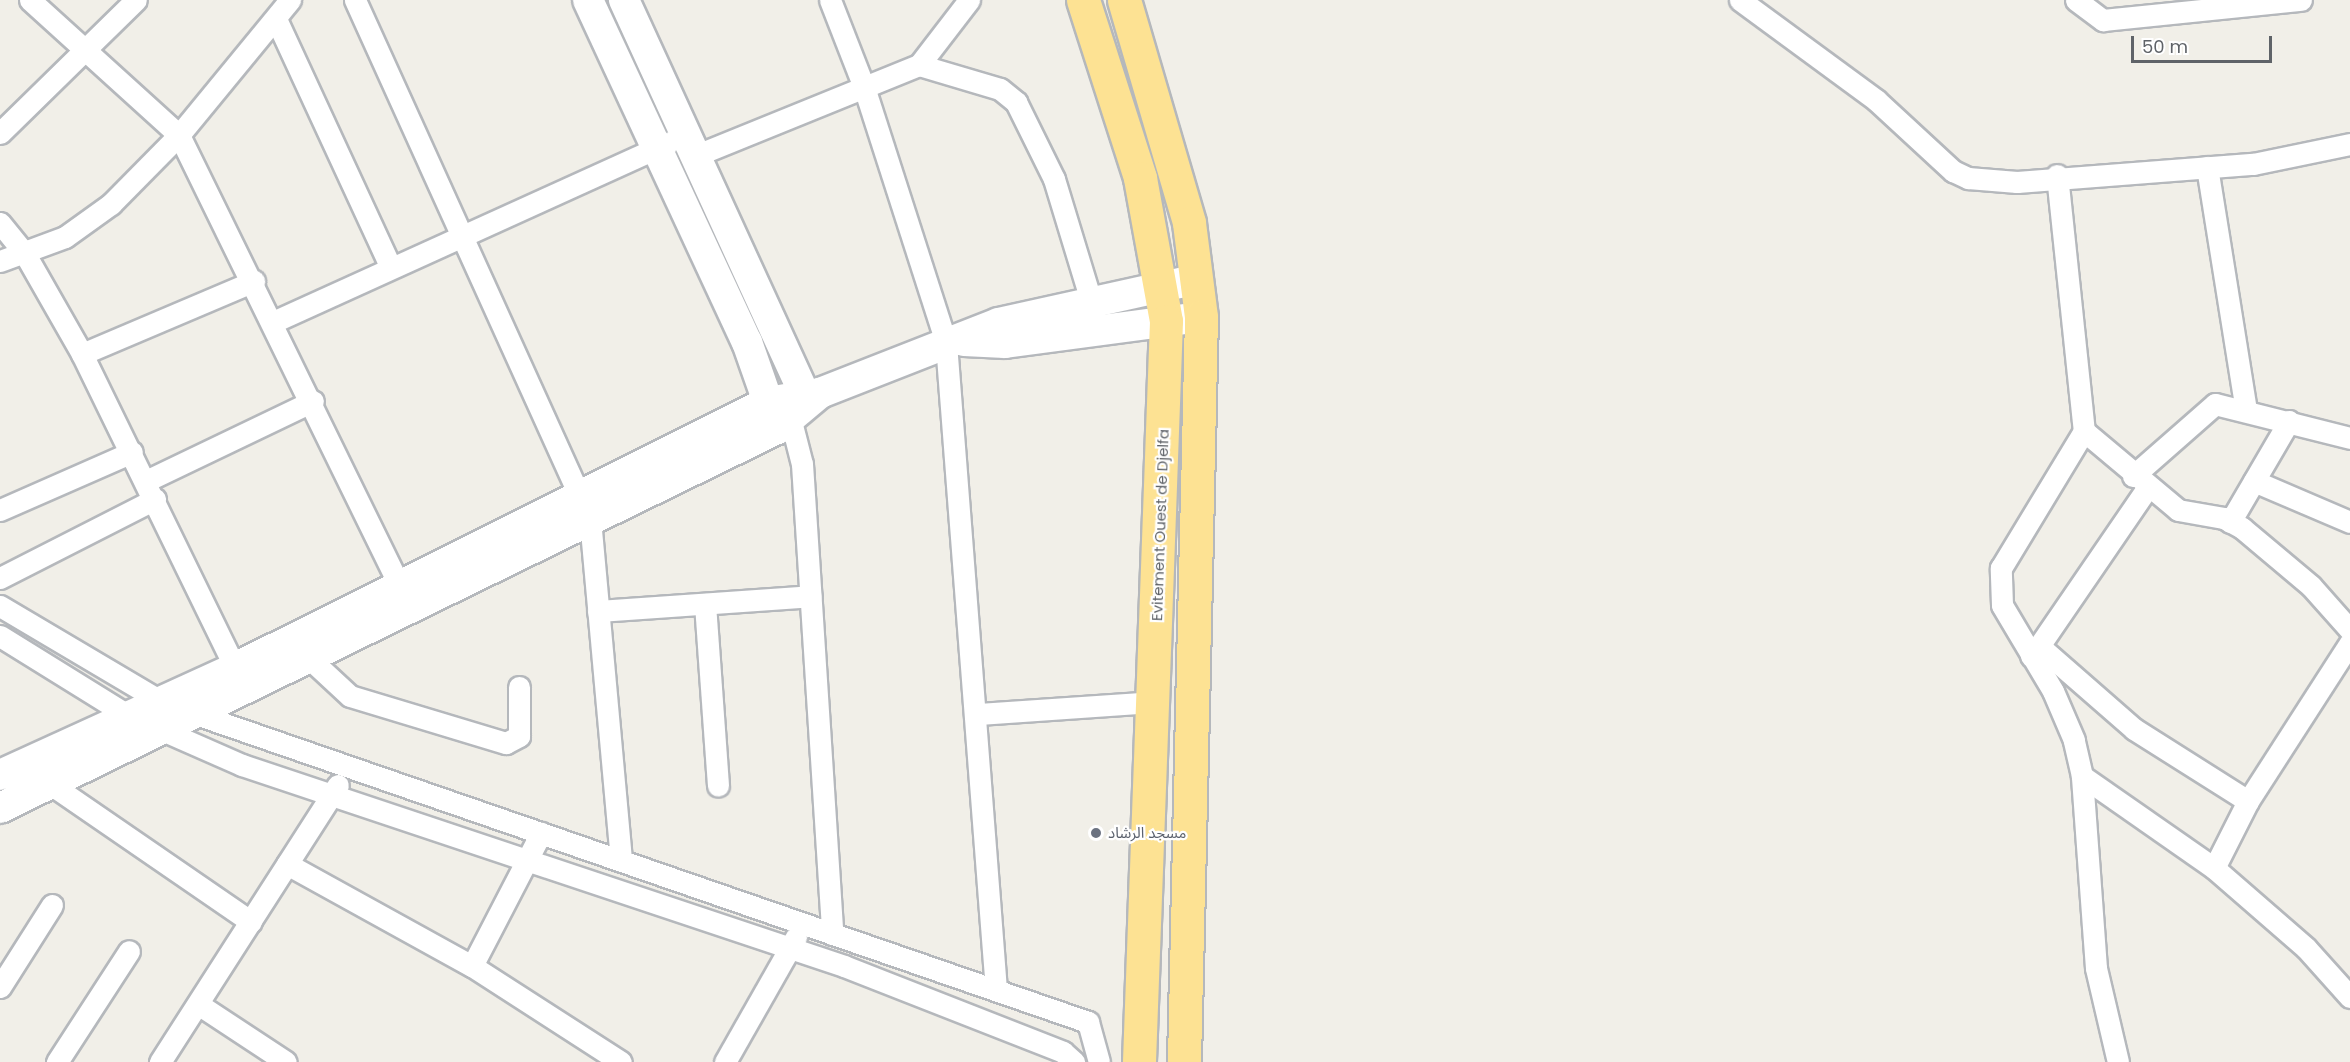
<!DOCTYPE html>
<meta charset="utf-8">
<style>
body{margin:0}
#map{position:relative;width:2350px;height:1062px;overflow:hidden;background:#f1efe8;font-family:Poppins,"Noto Sans Arabic",sans-serif}
div>[style]{position:absolute}
.roads{filter:drop-shadow(2px 0 #b5b8bc) drop-shadow(-2px 0 #b5b8bc) drop-shadow(0 2px #b5b8bc) drop-shadow(0 -2px #b5b8bc)}
.street>*{height:21px;margin:-10.5px;padding:0 10.5px;transform-origin:10.5px;border-radius:10.5px;background:#fff}
.secondary>*{height:30px;margin:-15px;padding:0 15px;transform-origin:15px;border-radius:15px;background:#fff}
.highway>*{height:33px;margin:-16.5px;padding:0 16.5px;transform-origin:16.5px;border-radius:16.5px;background:#fde293}
.dots>*{width:16px;height:16px;translate:-50% -50%;box-sizing:border-box;border:3px solid #fff;border-radius:50%}
span{translate:-50% -50%;white-space:nowrap;text-align:center;line-height:1.15;-webkit-text-stroke:4.5px #fff;paint-order:stroke}
.street-label{font-size:15px;color:#5f6368}
.worship-label{font-size:15px;color:#5b616d}
.left{translate:0 -50%;text-align:left}
.scale{position:absolute;left:2131px;top:36px;width:141px;height:27px;box-sizing:border-box;border:3px solid #5f6368;border-top:0;padding-left:8px;font-size:18px;line-height:21px;white-space:nowrap;color:#5f6368;-webkit-text-stroke:4px #fff;paint-order:stroke}
</style>
<div id="map">
<div class="roads">
<div class="street">
<div style="left:30px;top:0;width:201px;rotate:42.2deg"></div>
<div style="left:179px;top:135px;width:514px;rotate:63.93deg"></div>
<div style="left:355px;top:0;width:570px;rotate:65.64deg"></div>
<div style="left:590px;top:519px;width:343px;rotate:84.8deg"></div>
<div style="left:830px;top:0;width:93px;rotate:68.7deg"></div>
<div style="left:864px;top:87px;width:269px;rotate:72.2deg"></div>
<div style="left:946px;top:343px;width:649px;rotate:85.58deg"></div>
<div style="left:1740px;top:0;width:169px;rotate:36.3deg"></div>
<div style="left:1876px;top:100px;width:105px;rotate:42.7deg"></div>
<div style="left:1953px;top:171px;width:17px;rotate:25deg"></div>
<div style="left:1968px;top:178px;width:49px;rotate:4.7deg"></div>
<div style="left:2017px;top:182px;width:237px;rotate:-4.4deg"></div>
<div style="left:2253px;top:164px;width:99px;rotate:-11.7deg"></div>
<div style="left:2076px;top:0;width:34px;rotate:37deg"></div>
<div style="left:2103px;top:20px;width:199px;rotate:-5.8deg"></div>
<div style="left:276px;top:19px;width:274px;rotate:65.2deg"></div>
<div style="left:919px;top:65px;width:84px;rotate:16.5deg"></div>
<div style="left:1000px;top:89px;width:21px;rotate:39deg"></div>
<div style="left:1016px;top:102px;width:86px;rotate:63.7deg"></div>
<div style="left:1054px;top:179px;width:127px;rotate:73.1deg"></div>
<div style="left:0;top:133px;width:190px;rotate:-44.4deg"></div>
<div style="left:697px;top:155px;width:240px;rotate:-22.1deg"></div>
<div style="left:919px;top:65px;width:82px;rotate:-52.4deg"></div>
<div style="left:2207px;top:167px;width:246px;rotate:80.9deg"></div>
<div style="left:2057px;top:175px;width:257px;rotate:84deg"></div>
<div style="left:0;top:223px;width:40px;rotate:51deg"></div>
<div style="left:25px;top:254px;width:115px;rotate:60.3deg"></div>
<div style="left:82px;top:354px;width:363px;rotate:64deg"></div>
<div style="left:0;top:261px;width:69px;rotate:-20.3deg"></div>
<div style="left:65px;top:237px;width:57px;rotate:-35.7deg"></div>
<div style="left:111px;top:204px;width:97px;rotate:-45.4deg"></div>
<div style="left:179px;top:135px;width:175px;rotate:-50.6deg"></div>
<div style="left:273px;top:322px;width:435px;rotate:-24.4deg"></div>
<div style="left:82px;top:354px;width:187px;rotate:-23deg"></div>
<div style="left:791px;top:421px;width:44px;rotate:75.7deg"></div>
<div style="left:802px;top:464px;width:471px;rotate:86.3deg"></div>
<div style="left:2133px;top:476px;width:109px;rotate:-41.3deg"></div>
<div style="left:2215px;top:404px;width:139px;rotate:14.1deg"></div>
<div style="left:146px;top:481px;width:185px;rotate:-25.6deg"></div>
<div style="left:2254px;top:481px;width:104px;rotate:23.1deg"></div>
<div style="left:0;top:510px;width:144px;rotate:-23.7deg"></div>
<div style="left:2230px;top:522px;width:117px;rotate:-59.7deg"></div>
<div style="left:0;top:578px;width:174px;rotate:-27deg"></div>
<div style="left:705px;top:604px;width:182px;rotate:85.9deg"></div>
<div style="left:0;top:606px;width:185px;rotate:30.6deg"></div>
<div style="left:159px;top:700px;width:36px;rotate:21deg"></div>
<div style="left:193px;top:713px;width:947px;rotate:19.05deg"></div>
<div style="left:1088px;top:1022px;width:41px;rotate:74.6deg"></div>
<div style="left:598px;top:611px;width:213px;rotate:-4deg"></div>
<div style="left:0;top:636px;width:148px;rotate:31.8deg"></div>
<div style="left:126px;top:714px;width:127px;rotate:23.7deg"></div>
<div style="left:242px;top:765px;width:635px;rotate:18.46deg"></div>
<div style="left:844px;top:966px;width:235px;rotate:21.4deg"></div>
<div style="left:1063px;top:1052px;width:15px;rotate:42deg"></div>
<div style="left:2039px;top:646px;width:191px;rotate:-55.6deg"></div>
<div style="left:2031px;top:656px;width:13px;rotate:-51deg"></div>
<div style="left:2039px;top:646px;width:126px;rotate:41.1deg"></div>
<div style="left:2134px;top:729px;width:135px;rotate:32.3deg"></div>
<div style="left:2248px;top:801px;width:75px;rotate:116.9deg"></div>
<div style="left:2214px;top:868px;width:122px;rotate:41deg"></div>
<div style="left:2306px;top:948px;width:66px;rotate:48.1deg"></div>
<div style="left:310px;top:659px;width:54px;rotate:42.8deg"></div>
<div style="left:350px;top:696px;width:163px;rotate:16.8deg"></div>
<div style="left:506px;top:743px;width:15px;rotate:-28deg"></div>
<div style="left:519px;top:736px;width:49px;rotate:-90deg"></div>
<div style="left:978px;top:714px;width:175px;rotate:-3.9deg"></div>
<div style="left:2082px;top:776px;width:161px;rotate:34.9deg"></div>
<div style="left:49px;top:783px;width:245px;rotate:34.5deg"></div>
<div style="left:2248px;top:801px;width:188px;rotate:-57.2deg"></div>
<div style="left:287px;top:864px;width:211px;rotate:28.9deg"></div>
<div style="left:472px;top:966px;width:177px;rotate:32.8deg"></div>
<div style="left:472px;top:966px;width:150px;rotate:-62.6deg"></div>
<div style="left:0;top:987px;width:97px;rotate:-57.6deg"></div>
<div style="left:198px;top:1004px;width:105px;rotate:33.4deg"></div>
<div style="left:57px;top:1062px;width:132px;rotate:-57deg"></div>
<div style="left:160px;top:1062px;width:329px;rotate:-57.3deg"></div>
<div style="left:725px;top:1062px;width:144px;rotate:-60.4deg"></div>
<div style="left:2118px;top:1062px;width:97px;rotate:-103.2deg"></div>
<div style="left:2096px;top:968px;width:193px;rotate:-94.2deg"></div>
<div style="left:2082px;top:776px;width:37px;rotate:-103deg"></div>
<div style="left:2074px;top:740px;width:53px;rotate:-113.2deg"></div>
<div style="left:2053px;top:691px;width:100px;rotate:-120.7deg"></div>
<div style="left:2002px;top:605px;width:37px;rotate:-92deg"></div>
<div style="left:2001px;top:568px;width:160px;rotate:-58.8deg"></div>
<div style="left:2084px;top:431px;width:123px;rotate:40deg"></div>
<div style="left:2178px;top:510px;width:47px;rotate:9.9deg"></div>
<div style="left:2224px;top:518px;width:21px;rotate:29deg"></div>
<div style="left:2242px;top:528px;width:90px;rotate:40deg"></div>
<div style="left:2311px;top:586px;width:59px;rotate:48.4deg"></div>
</div>
<div class="secondary">
<div style="left:588px;top:0;width:377px;rotate:65.1deg"></div>
<div style="left:747px;top:342px;width:64px;rotate:70.7deg"></div>
<div style="left:624px;top:0;width:433px;rotate:65.4deg"></div>
<div style="left:964px;top:341px;width:41px;rotate:2.8deg"></div>
<div style="left:1005px;top:343px;width:198px;rotate:-7.6deg"></div>
<div style="left:0;top:775px;width:258px;rotate:-24.5deg"></div>
<div style="left:235px;top:668px;width:596px;rotate:-26.52deg"></div>
<div style="left:768px;top:402px;width:53px;rotate:-9.8deg"></div>
<div style="left:820px;top:393px;width:192px;rotate:-21.4deg"></div>
<div style="left:999px;top:323px;width:203px;rotate:-12.5deg"></div>
<div style="left:0;top:808px;width:865px;rotate:-26deg"></div>
<div style="left:777px;top:429px;width:56px;rotate:-39.9deg"></div>
</div>
<div class="highway">
<div style="left:1083px;top:0;width:187px;rotate:72.2deg"></div>
<div style="left:1140px;top:178px;width:145px;rotate:79.7deg"></div>
<div style="left:1166px;top:321px;width:741px;rotate:92.09deg"></div>
<div style="left:1124px;top:0;width:232px;rotate:73.7deg"></div>
<div style="left:1189px;top:223px;width:95px;rotate:82.7deg"></div>
<div style="left:1201px;top:317px;width:745px;rotate:91.31deg"></div>
</div>
</div>
<div class="dots">
<div style="left:1096px;top:833px;background:#6b7280"></div>
</div>
<div class="street-label">
<span style="left:1160px;top:525px;rotate:-88deg">Evitement Ouest de Djelfa</span>
</div>
<div class="worship-label">
<span class="left" style="left:1108px;top:833px">مسجد الرشاد</span>
</div>
<div class="scale">50 m</div>
</div>
